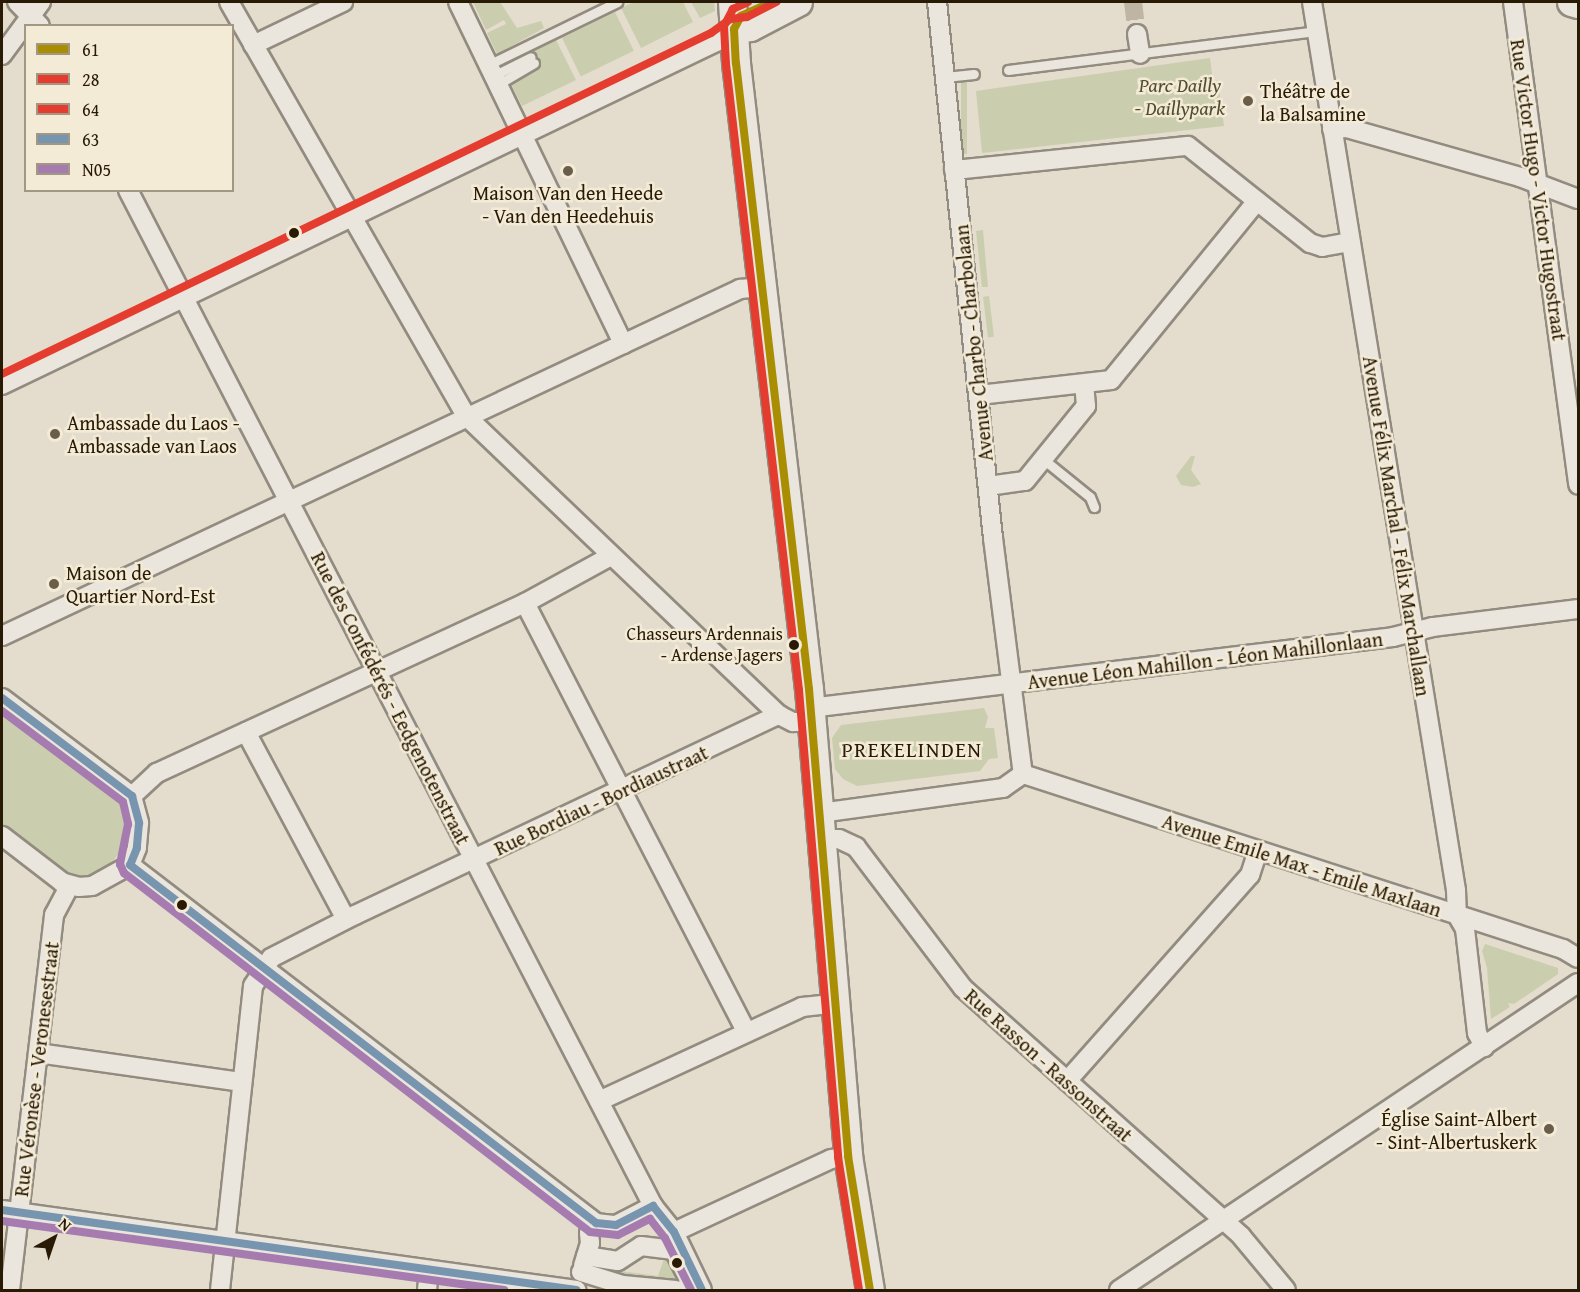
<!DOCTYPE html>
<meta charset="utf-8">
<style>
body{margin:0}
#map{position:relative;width:1580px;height:1292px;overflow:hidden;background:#e4dccc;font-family:"Gentium Book Plus",serif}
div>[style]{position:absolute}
.green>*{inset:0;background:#caceae;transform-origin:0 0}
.street-tunnel>*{height:18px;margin-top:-9px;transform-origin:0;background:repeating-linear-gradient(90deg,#beb5a4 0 18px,transparent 0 27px)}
.roads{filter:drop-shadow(2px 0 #928b7f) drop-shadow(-2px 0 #928b7f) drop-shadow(0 2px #928b7f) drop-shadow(0 -2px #928b7f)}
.lane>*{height:9px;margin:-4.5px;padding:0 4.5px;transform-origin:4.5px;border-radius:4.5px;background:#eae5dd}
.street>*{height:18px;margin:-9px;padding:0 9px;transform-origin:9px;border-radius:9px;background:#eae5dd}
.secondary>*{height:27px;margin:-13.5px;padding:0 13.5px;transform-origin:13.5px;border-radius:13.5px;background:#eae5dd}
.bus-1>*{height:8px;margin:-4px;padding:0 4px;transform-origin:4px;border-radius:4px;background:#a98e03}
.bus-2>*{height:8px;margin:-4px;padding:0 4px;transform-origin:4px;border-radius:4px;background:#e43c2e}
.bus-3>*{height:8px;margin:-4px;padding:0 4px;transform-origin:4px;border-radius:4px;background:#e43c2e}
.bus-4>*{height:8px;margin:-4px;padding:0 4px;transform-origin:4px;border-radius:4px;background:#7795ae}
.bus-5>*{height:8px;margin:-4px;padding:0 4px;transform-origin:4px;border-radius:4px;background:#a67cb0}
.dots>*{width:16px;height:16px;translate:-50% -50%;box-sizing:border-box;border:3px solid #f4ebd7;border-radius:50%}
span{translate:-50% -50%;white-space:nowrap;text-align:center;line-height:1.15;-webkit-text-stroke:5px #f4ebd7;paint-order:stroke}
.bus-label{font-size:18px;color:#281a05}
.right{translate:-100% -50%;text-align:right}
.park-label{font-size:20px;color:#524d30;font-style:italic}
.poi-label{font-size:20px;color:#281a05}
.left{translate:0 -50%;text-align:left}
.street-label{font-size:20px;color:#281a05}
.neighbourhood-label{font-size:21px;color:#281a05;letter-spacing:1.5px}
.frame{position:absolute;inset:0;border:3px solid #281a05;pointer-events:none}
.legend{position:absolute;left:24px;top:24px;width:210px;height:168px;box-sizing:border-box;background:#f4ebd7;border:2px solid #a29783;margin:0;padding:8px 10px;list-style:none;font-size:18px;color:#281a05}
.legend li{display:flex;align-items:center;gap:12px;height:30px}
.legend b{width:30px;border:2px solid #a29783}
.north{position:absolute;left:24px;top:1208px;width:60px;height:60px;-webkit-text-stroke:4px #f4ebd7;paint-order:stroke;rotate:40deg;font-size:16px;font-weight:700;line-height:24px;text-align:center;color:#281a05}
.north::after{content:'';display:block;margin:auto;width:21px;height:27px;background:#281a05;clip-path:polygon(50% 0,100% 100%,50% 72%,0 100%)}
</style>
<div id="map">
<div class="green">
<div style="clip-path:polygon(473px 2px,500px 2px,517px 28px,541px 21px,544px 28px,497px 54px,487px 33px,506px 24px,504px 20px,486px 30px)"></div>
<div style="clip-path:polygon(634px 2px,683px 2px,693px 22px,641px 48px,621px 8px)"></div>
<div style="clip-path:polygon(691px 2px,714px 2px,715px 11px,700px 18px)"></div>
<div style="left:615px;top:12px;width:43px;height:59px;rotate:64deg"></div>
<div style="clip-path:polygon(556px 40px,576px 80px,522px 106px,511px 84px,535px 67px,505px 62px)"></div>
<div style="clip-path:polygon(1210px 58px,1213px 81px,1218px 81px,1224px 126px,982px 153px,976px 91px)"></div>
<div style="left:961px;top:80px;width:6px;height:74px"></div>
<div style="clip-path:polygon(983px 230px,988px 287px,982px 287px,976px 231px)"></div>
<div style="left:989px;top:296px;width:41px;height:6px;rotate:83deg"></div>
<div style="clip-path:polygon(1191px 456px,1195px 456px,1191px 470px,1201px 484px,1193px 487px,1181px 485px,1176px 476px)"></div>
<div style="clip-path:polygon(2px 705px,120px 800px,128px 818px,128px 841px,107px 869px,88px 878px,62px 873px,2px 828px)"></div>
<div style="clip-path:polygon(984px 708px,988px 717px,985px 728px,994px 728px,998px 758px,989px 759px,980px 771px,857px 786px,843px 779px,835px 769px,832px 738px,841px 725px)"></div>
<div style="clip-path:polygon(1485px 944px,1558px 968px,1558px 974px,1514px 1004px,1508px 1003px,1510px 1007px,1491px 1019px,1487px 968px,1482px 951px)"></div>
<div style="clip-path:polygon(666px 1253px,683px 1283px,598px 1274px,593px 1268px,604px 1265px,605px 1269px,658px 1276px)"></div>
</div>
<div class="street-tunnel">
<div style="left:1133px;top:2px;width:32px;rotate:83deg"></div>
</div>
<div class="roads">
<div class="lane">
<div style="left:488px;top:65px;width:144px;rotate:-26deg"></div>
<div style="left:1008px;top:70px;width:310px;rotate:-7.2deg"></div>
<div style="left:493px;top:76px;width:42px;rotate:-26.6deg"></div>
<div style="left:945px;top:77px;width:29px;rotate:-6deg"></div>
<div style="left:497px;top:85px;width:43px;rotate:-30.7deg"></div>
<div style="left:1043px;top:459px;width:60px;rotate:39deg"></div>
<div style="left:1090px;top:497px;width:11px;rotate:68deg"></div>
</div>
<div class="street">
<div style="left:17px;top:2px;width:33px;rotate:46deg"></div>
<div style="left:229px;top:2px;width:478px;rotate:60.2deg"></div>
<div style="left:467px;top:417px;width:431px;rotate:43.7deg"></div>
<div style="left:779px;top:715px;width:16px;rotate:27deg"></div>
<div style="left:793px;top:722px;width:19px"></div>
<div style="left:458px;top:2px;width:380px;rotate:64.2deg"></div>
<div style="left:937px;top:2px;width:539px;rotate:84.04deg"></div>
<div style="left:993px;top:538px;width:238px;rotate:82.8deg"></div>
<div style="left:1312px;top:2px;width:900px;rotate:80.79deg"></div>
<div style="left:1456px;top:890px;width:25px;rotate:88deg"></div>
<div style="left:1457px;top:915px;width:16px;rotate:60deg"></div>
<div style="left:1465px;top:929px;width:105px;rotate:83.4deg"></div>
<div style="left:1477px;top:1033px;width:16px;rotate:63deg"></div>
<div style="left:1513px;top:2px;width:487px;rotate:82.3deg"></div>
<div style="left:1137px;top:34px;width:20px;rotate:81deg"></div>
<div style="left:253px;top:45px;width:100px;rotate:-25.5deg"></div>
<div style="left:2px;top:55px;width:66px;rotate:-53.7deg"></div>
<div style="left:1332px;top:129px;width:15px;rotate:-4deg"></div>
<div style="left:1347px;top:128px;width:180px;rotate:15.8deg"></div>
<div style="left:1520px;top:177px;width:62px;rotate:20.8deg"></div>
<div style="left:954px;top:170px;width:235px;rotate:-5.9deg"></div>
<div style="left:1188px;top:146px;width:156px;rotate:38.5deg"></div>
<div style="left:1310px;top:243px;width:13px;rotate:18deg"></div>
<div style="left:1322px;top:247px;width:29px;rotate:-10deg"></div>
<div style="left:128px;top:190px;width:1144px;rotate:62.67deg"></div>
<div style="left:2px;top:385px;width:792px;rotate:-25.66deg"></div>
<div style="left:716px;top:42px;width:22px;rotate:-36deg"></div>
<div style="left:979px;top:395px;width:133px;rotate:-6.5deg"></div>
<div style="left:1111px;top:380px;width:231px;rotate:-50.8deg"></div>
<div style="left:988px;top:486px;width:37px;rotate:-8deg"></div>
<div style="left:1025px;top:481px;width:97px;rotate:-50.9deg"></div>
<div style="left:1086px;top:406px;width:21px;rotate:-95deg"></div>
<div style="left:525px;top:603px;width:483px;rotate:62.7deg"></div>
<div style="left:2px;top:636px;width:816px;rotate:-25.18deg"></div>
<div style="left:740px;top:289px;width:23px;rotate:-5deg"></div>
<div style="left:2px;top:698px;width:163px;rotate:37deg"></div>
<div style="left:132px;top:796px;width:28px;rotate:75deg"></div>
<div style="left:139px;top:823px;width:25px;rotate:95deg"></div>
<div style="left:137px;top:848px;width:18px;rotate:112deg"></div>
<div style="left:130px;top:865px;width:43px;rotate:151.1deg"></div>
<div style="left:92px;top:886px;width:13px;rotate:176deg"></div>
<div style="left:79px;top:887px;width:18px;rotate:-164deg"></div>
<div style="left:62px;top:882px;width:76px;rotate:-142.5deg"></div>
<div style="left:810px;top:708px;width:587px;rotate:-6.94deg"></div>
<div style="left:1393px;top:637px;width:41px;rotate:-14deg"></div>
<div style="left:1433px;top:627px;width:146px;rotate:-7.1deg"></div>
<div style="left:246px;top:732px;width:212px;rotate:61.9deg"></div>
<div style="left:1023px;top:774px;width:568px;rotate:17.96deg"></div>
<div style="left:1563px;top:949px;width:17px;rotate:31deg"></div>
<div style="left:132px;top:796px;width:34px;rotate:-43deg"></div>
<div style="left:157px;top:773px;width:405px;rotate:-24.8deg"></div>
<div style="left:525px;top:603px;width:98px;rotate:-28.7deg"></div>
<div style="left:820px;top:813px;width:185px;rotate:-7.8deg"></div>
<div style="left:1003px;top:788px;width:24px;rotate:-35deg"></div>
<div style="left:822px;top:839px;width:17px"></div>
<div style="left:839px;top:839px;width:19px;rotate:25deg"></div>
<div style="left:856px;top:847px;width:177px;rotate:52.8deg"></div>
<div style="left:963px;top:988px;width:373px;rotate:41.7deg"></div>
<div style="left:1241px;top:1236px;width:70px;rotate:50.2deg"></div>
<div style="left:130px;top:865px;width:588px;rotate:37.53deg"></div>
<div style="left:596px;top:1223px;width:20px;rotate:6deg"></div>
<div style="left:616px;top:1225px;width:42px;rotate:-27.2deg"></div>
<div style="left:653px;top:1206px;width:33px;rotate:51deg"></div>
<div style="left:674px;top:1232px;width:64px;rotate:64.2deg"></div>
<div style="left:38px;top:1053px;width:206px;rotate:8.1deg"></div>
<div style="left:1067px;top:1081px;width:276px;rotate:-48.4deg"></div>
<div style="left:1250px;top:875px;width:25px;rotate:-72deg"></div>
<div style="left:599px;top:1101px;width:224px;rotate:-24.8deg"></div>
<div style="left:802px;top:1007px;width:30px;rotate:-6deg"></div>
<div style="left:2px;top:1210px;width:580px;rotate:7.93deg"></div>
<div style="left:674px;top:1232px;width:173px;rotate:-24.9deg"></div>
<div style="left:831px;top:1159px;width:17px;rotate:-10deg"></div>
<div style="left:586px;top:1256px;width:32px;rotate:9deg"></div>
<div style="left:618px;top:1261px;width:27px;rotate:-33deg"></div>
<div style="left:641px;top:1246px;width:33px;rotate:7deg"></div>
<div style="left:674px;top:1250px;width:33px;rotate:63deg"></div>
<div style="left:689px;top:1279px;width:11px;rotate:100deg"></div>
<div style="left:583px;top:1266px;width:24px;rotate:-73deg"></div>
<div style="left:590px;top:1243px;width:10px;rotate:-96deg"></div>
<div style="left:581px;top:1272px;width:44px;rotate:17.2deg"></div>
<div style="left:623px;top:1285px;width:53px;rotate:5.4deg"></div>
<div style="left:10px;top:1290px;width:378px;rotate:-83.3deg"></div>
<div style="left:54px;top:915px;width:32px;rotate:-62deg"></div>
<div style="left:220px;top:1290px;width:306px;rotate:-83.8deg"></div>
<div style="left:253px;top:986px;width:33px;rotate:-57deg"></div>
<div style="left:271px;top:958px;width:94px;rotate:-27.1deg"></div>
<div style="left:355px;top:915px;width:469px;rotate:-25.3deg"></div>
<div style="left:427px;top:1290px;width:19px;rotate:-84deg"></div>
<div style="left:1119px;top:1290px;width:552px;rotate:-33.78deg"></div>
</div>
<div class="secondary">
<div style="left:732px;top:2px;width:61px;rotate:86.2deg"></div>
<div style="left:736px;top:63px;width:630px;rotate:83.35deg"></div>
<div style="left:809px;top:689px;width:469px;rotate:85.2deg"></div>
<div style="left:848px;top:1156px;width:136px;rotate:80.7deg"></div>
<div style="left:1571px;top:2px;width:7px;rotate:16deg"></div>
<div style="left:734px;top:29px;width:16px;rotate:-7deg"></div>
<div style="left:750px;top:27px;width:54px;rotate:-27.5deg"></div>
</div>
</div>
<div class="bus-1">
<div style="left:772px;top:2px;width:34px;rotate:156deg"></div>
<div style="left:741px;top:16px;width:15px;rotate:118deg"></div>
<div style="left:734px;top:29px;width:34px;rotate:87deg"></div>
<div style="left:736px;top:63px;width:630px;rotate:83.35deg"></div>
<div style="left:809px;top:689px;width:469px;rotate:85.2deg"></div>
<div style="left:848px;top:1156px;width:136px;rotate:80.7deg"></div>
</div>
<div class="bus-2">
<div style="left:748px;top:2px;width:17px;rotate:155deg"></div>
<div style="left:733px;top:9px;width:19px;rotate:118deg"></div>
<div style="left:724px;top:26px;width:38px;rotate:87deg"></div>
<div style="left:726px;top:64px;width:630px;rotate:83.35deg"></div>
<div style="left:799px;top:690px;width:469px;rotate:85.2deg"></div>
<div style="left:838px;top:1157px;width:135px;rotate:81deg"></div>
</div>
<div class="bus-3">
<div style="left:2px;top:374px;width:787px;rotate:-25.69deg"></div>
<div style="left:711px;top:33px;width:24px;rotate:-36deg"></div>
<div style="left:730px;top:19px;width:17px;rotate:-7deg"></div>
<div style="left:747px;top:17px;width:33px;rotate:-27deg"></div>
</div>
<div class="bus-4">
<div style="left:2px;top:698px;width:163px;rotate:37deg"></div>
<div style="left:132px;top:796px;width:28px;rotate:75deg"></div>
<div style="left:139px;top:823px;width:25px;rotate:95deg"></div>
<div style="left:137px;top:848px;width:18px;rotate:112deg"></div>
<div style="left:130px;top:865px;width:588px;rotate:37.53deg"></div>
<div style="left:596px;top:1223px;width:20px;rotate:6deg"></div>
<div style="left:616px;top:1225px;width:42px;rotate:-27.2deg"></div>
<div style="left:653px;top:1206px;width:33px;rotate:51deg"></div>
<div style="left:674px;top:1232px;width:64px;rotate:64.2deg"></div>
<div style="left:2px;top:1210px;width:580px;rotate:7.93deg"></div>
</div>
<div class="bus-5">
<div style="left:2px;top:711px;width:151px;rotate:36.9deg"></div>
<div style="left:123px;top:802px;width:23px;rotate:77deg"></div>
<div style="left:128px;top:824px;width:41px;rotate:101.3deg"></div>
<div style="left:120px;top:864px;width:10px;rotate:66deg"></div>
<div style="left:124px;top:873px;width:588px;rotate:37.61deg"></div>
<div style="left:590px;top:1232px;width:28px;rotate:6deg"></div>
<div style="left:618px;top:1235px;width:36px;rotate:-27deg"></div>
<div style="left:650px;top:1219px;width:24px;rotate:52deg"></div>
<div style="left:665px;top:1238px;width:58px;rotate:63.4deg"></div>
<div style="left:2px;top:1221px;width:507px;rotate:7.83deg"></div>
</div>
<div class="dots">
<div style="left:1248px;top:101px;background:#6a5e4b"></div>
<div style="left:568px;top:171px;background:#6a5e4b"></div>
<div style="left:294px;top:233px;background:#281a05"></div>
<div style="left:55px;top:434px;background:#6a5e4b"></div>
<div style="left:54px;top:584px;background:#6a5e4b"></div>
<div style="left:794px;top:645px;background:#281a05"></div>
<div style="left:182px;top:905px;background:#281a05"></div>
<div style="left:1549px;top:1129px;background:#6a5e4b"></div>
<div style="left:677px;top:1263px;background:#281a05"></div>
</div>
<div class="bus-label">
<span class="right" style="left:783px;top:645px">Chasseurs Ardennais<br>- Ardense Jagers</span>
</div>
<div class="park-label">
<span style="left:1180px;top:96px">Parc Dailly<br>- Daillypark</span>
</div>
<div class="poi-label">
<span class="left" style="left:1260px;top:102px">Théâtre de<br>la Balsamine</span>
<span style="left:568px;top:204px">Maison Van den Heede<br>- Van den Heedehuis</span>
<span class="left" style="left:67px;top:434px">Ambassade du Laos -<br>Ambassade van Laos</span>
<span class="left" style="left:66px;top:584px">Maison de<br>Quartier Nord-Est</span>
<span class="right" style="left:1537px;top:1130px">Église Saint-Albert<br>- Sint-Albertuskerk</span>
</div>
<div class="street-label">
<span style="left:1539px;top:190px;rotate:82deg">Rue Victor Hugo - Victor Hugostraat</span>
<span style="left:973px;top:343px;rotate:-96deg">Avenue Charbo - Charbolaan</span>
<span style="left:1397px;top:526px;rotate:81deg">Avenue Félix Marchal - Félix Marchallaan</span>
<span style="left:1205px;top:660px;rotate:-7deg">Avenue Léon Mahillon - Léon Mahillonlaan</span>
<span style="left:391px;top:698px;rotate:63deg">Rue des Confédérés - Eedgenotenstraat</span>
<span style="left:601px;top:800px;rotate:-25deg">Rue Bordiau - Bordiaustraat</span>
<span style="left:1302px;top:865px;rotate:18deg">Avenue Emile Max - Emile Maxlaan</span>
<span style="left:1049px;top:1065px;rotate:42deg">Rue Rasson - Rassonstraat</span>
<span style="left:36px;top:1069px;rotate:-83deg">Rue Véronèse - Veronesestraat</span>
</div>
<div class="neighbourhood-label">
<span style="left:912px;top:750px">PREKELINDEN</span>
</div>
<div class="frame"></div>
<ul class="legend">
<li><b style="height:8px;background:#a98e03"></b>61</li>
<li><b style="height:8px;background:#e43c2e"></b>28</li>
<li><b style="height:8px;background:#e43c2e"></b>64</li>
<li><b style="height:8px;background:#7795ae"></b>63</li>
<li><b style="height:8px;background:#a67cb0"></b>N05</li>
</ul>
<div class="north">N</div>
</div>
